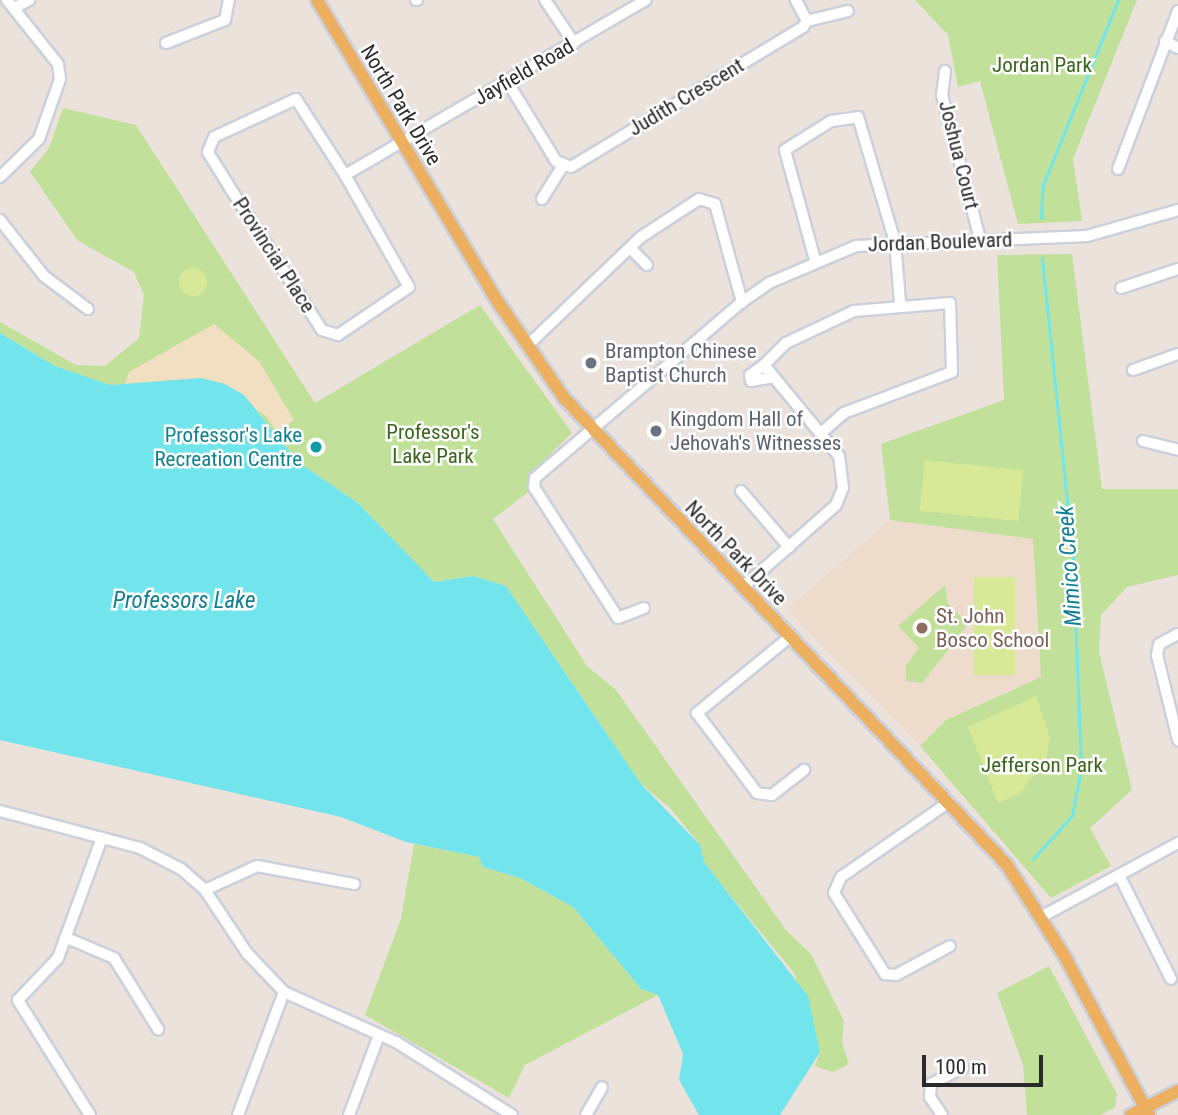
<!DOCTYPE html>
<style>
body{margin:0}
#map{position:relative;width:1178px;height:1115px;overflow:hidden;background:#ece2dc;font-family:"Roboto Condensed",sans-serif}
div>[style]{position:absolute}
.education>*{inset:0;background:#eddccc}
.green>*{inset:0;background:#c1e19a}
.sand>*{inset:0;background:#f0dfc0}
.pitch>*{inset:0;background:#d7e896;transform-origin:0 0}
.round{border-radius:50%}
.water>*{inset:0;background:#72e5ec}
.stream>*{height:2.5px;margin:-1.25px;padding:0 1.25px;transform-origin:1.25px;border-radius:1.25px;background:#72e5ec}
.roads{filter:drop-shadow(2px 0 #cbd1dc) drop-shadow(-2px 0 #cbd1dc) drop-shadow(0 2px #cbd1dc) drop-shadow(0 -2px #cbd1dc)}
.minor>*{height:10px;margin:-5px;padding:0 5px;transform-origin:5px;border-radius:5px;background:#fff}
.major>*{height:12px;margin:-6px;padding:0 6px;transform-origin:6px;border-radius:6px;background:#edaf60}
.dots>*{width:19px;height:19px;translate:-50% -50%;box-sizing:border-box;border:4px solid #fff;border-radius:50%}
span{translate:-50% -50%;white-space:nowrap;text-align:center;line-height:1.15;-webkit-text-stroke:5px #fff;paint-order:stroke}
.park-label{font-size:21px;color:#3a661c}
.street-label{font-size:21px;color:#2a2a2a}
.worship-label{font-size:21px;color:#5b616d}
.left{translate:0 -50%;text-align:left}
.culture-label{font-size:21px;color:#0d838f}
.right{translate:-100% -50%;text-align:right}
.education-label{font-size:21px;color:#785e54}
.water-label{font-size:23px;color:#117f91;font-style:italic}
.scale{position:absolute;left:922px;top:1055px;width:121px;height:32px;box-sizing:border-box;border:4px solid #2a2a2a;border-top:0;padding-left:9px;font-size:21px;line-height:24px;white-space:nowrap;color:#2a2a2a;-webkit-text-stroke:5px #fff;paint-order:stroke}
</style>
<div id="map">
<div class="education">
<div style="clip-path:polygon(890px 520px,1033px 539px,1041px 677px,946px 720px,920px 746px,787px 609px)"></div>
</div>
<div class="green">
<div style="clip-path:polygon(915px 0,1137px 0,1073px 159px,1082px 221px,1018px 224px,980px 81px,958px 87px,948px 35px)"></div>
<div style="clip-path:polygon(63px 108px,136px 125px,315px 403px,480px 305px,572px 433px,533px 471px,531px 490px,493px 519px,587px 666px,616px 690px,786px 930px,811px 954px,844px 1021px,842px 1043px,849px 1064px,833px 1072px,815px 1066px,820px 1052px,794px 973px,703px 862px,700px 845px,670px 808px,641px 784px,506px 586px,473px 576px,434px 582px,358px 503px,298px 462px,244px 395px,225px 384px,201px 378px,110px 385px,55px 366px,0 333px,0 322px,76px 365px,105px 366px,139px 338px,144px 295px,134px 272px,78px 241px,30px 172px,49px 148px)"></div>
<div style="clip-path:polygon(1072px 254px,1102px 489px,1178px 489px,1178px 575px,1127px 587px,1101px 615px,1099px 651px,1132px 790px,1090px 828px,1111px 866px,1051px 898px,920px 746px,946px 720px,1041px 677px,1033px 539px,890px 520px,881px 444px,1004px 400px,997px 255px)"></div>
<div style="clip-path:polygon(945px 585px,948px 604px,968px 624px,922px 683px,906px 681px,906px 665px,919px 648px,898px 626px)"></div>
<div style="clip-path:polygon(414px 844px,479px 857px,483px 867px,520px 878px,573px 907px,641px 989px,658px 995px,525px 1065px,509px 1098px,365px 1015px,401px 919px)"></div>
<div style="clip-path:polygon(1049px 966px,1117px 1094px,1115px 1107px,1101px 1115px,1027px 1115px,1023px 1065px,997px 993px)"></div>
</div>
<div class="sand">
<div style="clip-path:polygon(214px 324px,259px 361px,294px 420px,277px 432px,266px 416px,201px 378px,125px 384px,129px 372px)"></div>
</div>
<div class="pitch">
<div class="round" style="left:179px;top:268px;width:28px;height:28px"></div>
<div style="left:925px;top:460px;width:99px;height:51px;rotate:6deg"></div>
<div style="left:974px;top:577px;width:41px;height:98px"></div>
<div style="clip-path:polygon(1036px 696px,1050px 738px,1046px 760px,1019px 794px,998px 803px,968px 727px)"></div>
</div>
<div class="water">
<div style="clip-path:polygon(0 333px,55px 366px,110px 385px,201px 378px,225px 384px,244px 395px,298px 462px,358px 503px,434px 582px,473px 576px,506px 586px,641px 784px,700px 845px,704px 862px,808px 996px,820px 1052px,780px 1115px,699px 1115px,679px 1080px,683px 1054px,658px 995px,641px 989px,573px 907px,520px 878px,483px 867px,479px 857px,406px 842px,341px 817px,0 740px)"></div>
</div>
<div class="stream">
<div style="left:1041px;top:218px;width:33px;rotate:-87deg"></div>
<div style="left:1043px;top:185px;width:200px;rotate:-67.9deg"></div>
<div style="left:1033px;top:859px;width:58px;rotate:-47.8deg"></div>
<div style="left:1072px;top:816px;width:48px;rotate:-79.2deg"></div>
<div style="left:1081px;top:769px;width:210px;rotate:-92.2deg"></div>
<div style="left:1073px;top:559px;width:302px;rotate:-95.9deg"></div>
</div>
<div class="roads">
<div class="minor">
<div style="left:416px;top:0;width:1px"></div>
<div style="left:545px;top:0;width:52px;rotate:56deg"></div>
<div style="left:16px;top:7px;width:15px;rotate:-28deg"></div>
<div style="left:807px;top:21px;width:42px;rotate:-13.7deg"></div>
<div style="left:1165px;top:41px;width:15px;rotate:28deg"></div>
<div style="left:166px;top:43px;width:63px;rotate:-21.3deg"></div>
<div style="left:225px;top:20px;width:20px;rotate:-79deg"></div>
<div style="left:945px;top:71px;width:24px;rotate:97deg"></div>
<div style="left:942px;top:95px;width:149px;rotate:75.2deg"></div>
<div style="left:507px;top:81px;width:94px;rotate:58.5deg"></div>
<div style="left:556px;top:161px;width:16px;rotate:22deg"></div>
<div style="left:571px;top:167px;width:271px;rotate:-31.1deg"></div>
<div style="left:803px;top:27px;width:7px;rotate:-56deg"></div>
<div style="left:807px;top:21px;width:24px;rotate:-118deg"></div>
<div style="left:1118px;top:169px;width:169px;rotate:-69.2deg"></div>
<div style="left:345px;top:175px;width:129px;rotate:60.3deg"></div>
<div style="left:409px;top:287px;width:86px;rotate:145.9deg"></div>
<div style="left:338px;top:335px;width:17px;rotate:-163deg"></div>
<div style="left:322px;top:330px;width:171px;rotate:-122.9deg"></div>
<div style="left:229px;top:186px;width:40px;rotate:-122deg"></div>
<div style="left:208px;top:152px;width:16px;rotate:-68deg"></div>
<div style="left:214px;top:137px;width:90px;rotate:-24.9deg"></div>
<div style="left:296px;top:99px;width:90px;rotate:57.2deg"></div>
<div style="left:345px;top:175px;width:348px;rotate:-30.2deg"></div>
<div style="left:0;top:177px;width:54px;rotate:-44.3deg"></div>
<div style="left:39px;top:139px;width:64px;rotate:-70.7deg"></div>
<div style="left:60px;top:79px;width:15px;rotate:-98deg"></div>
<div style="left:58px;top:64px;width:82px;rotate:-128.6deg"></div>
<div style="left:542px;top:199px;width:38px;rotate:-58deg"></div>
<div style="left:0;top:220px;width:71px;rotate:51.8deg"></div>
<div style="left:44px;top:276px;width:55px;rotate:36.9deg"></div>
<div style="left:630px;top:248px;width:24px;rotate:45deg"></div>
<div style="left:815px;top:260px;width:114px;rotate:-105.3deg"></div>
<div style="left:785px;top:150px;width:54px;rotate:-32.2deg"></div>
<div style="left:831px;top:121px;width:27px;rotate:-8deg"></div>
<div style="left:858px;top:117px;width:130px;rotate:73.5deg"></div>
<div style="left:895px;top:242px;width:60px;rotate:85.2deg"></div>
<div style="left:1121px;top:288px;width:60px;rotate:-18.4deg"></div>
<div style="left:528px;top:345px;width:156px;rotate:-43.7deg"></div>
<div style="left:641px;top:237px;width:69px;rotate:-33.2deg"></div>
<div style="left:699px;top:199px;width:17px;rotate:17deg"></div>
<div style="left:715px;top:204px;width:102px;rotate:74.6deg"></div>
<div style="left:764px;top:365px;width:17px;rotate:144deg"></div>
<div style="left:750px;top:375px;width:6px;rotate:81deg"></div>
<div style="left:751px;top:381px;width:23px;rotate:-10deg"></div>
<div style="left:1133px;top:370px;width:48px;rotate:-19.6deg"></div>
<div style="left:1143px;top:441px;width:36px;rotate:14deg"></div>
<div style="left:741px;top:491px;width:74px;rotate:49.4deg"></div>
<div style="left:743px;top:587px;width:124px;rotate:-41.4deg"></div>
<div style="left:836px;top:505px;width:18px;rotate:-68deg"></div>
<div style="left:843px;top:488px;width:32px;rotate:-97deg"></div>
<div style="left:839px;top:456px;width:118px;rotate:-129.5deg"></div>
<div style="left:764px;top:365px;width:31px;rotate:-45deg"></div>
<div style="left:786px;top:343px;width:75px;rotate:-25.2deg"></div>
<div style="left:854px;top:311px;width:96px;rotate:-4.8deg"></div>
<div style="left:950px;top:303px;width:69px;rotate:88.3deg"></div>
<div style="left:952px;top:372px;width:116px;rotate:159.2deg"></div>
<div style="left:844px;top:413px;width:30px;rotate:139deg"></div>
<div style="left:644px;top:608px;width:28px;rotate:159deg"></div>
<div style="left:618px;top:618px;width:156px;rotate:-122.7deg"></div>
<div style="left:534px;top:487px;width:9px;rotate:-84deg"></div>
<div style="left:535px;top:478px;width:272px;rotate:-40.4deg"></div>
<div style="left:742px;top:302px;width:33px;rotate:-35deg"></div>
<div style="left:769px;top:283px;width:95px;rotate:-23deg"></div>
<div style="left:856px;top:246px;width:231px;rotate:-2.5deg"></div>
<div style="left:1087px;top:236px;width:95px;rotate:-15.9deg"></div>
<div style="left:1178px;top:634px;width:21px;rotate:152deg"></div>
<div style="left:1159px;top:644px;width:11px;rotate:100deg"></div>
<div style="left:1157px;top:655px;width:88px;rotate:76.1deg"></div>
<div style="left:791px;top:636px;width:122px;rotate:140.7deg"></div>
<div style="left:697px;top:713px;width:100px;rotate:53.1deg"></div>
<div style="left:757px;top:793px;width:15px;rotate:8deg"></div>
<div style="left:772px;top:795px;width:41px;rotate:-38deg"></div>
<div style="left:949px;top:802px;width:131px;rotate:145.2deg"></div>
<div style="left:841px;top:877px;width:17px;rotate:114deg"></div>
<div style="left:834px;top:893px;width:96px;rotate:57.8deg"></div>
<div style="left:885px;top:974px;width:11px;rotate:5deg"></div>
<div style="left:896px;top:975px;width:61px;rotate:-28.2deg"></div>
<div style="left:0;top:811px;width:145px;rotate:14.8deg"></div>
<div style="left:140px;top:848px;width:46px;rotate:27.1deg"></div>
<div style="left:181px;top:869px;width:32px;rotate:41deg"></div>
<div style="left:205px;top:890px;width:76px;rotate:56.3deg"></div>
<div style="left:247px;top:953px;width:54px;rotate:46.5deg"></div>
<div style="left:284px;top:992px;width:123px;rotate:24.1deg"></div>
<div style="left:396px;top:1042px;width:137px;rotate:32.2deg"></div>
<div style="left:1119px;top:875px;width:116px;rotate:63.4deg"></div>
<div style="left:205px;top:890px;width:57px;rotate:-24.8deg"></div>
<div style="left:257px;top:866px;width:99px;rotate:10.5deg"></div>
<div style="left:1041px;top:917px;width:156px;rotate:-28.4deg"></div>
<div style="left:67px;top:938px;width:51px;rotate:23.1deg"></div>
<div style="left:114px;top:958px;width:84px;rotate:58.2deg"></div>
<div style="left:90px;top:1115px;width:136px;rotate:-122.1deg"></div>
<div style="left:18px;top:1000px;width:58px;rotate:-46.4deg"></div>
<div style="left:58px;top:958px;width:128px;rotate:-69.9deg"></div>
<div style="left:238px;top:1115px;width:131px;rotate:-69.5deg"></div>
<div style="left:349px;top:1115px;width:85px;rotate:-69.4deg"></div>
<div style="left:586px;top:1115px;width:32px;rotate:-60deg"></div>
<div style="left:942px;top:1115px;width:22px;rotate:-124deg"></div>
<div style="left:930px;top:1097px;width:13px;rotate:-86deg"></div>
<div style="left:931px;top:1084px;width:36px;rotate:-27deg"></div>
</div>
<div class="major">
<div style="left:317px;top:0;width:352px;rotate:59.1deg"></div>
<div style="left:498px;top:302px;width:118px;rotate:55.4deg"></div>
<div style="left:565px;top:399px;width:642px;rotate:46.51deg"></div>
<div style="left:1007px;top:865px;width:107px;rotate:57.7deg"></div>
<div style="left:1064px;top:955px;width:181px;rotate:62deg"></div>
<div style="left:1131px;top:1115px;width:53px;rotate:-27.1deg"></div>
</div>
</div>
<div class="dots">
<div style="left:591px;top:363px;background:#6b7280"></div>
<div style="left:656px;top:431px;background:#6b7280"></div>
<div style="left:316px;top:447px;background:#0f9aa8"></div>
<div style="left:922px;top:628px;background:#8d6e63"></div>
</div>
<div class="park-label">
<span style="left:1042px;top:65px">Jordan Park</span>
<span style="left:433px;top:444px">Professor's<br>Lake Park</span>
<span style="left:1042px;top:765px">Jefferson Park</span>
</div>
<div class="street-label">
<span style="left:524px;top:72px;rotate:-30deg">Jayfield Road</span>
<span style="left:686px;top:97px;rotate:-31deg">Judith Crescent</span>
<span style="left:401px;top:105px;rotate:59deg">North Park Drive</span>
<span style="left:959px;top:155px;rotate:76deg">Joshua Court</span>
<span style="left:940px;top:242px;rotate:-2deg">Jordan Boulevard</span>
<span style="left:274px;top:255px;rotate:57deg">Provincial Place</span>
<span style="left:736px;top:553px;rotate:46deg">North Park Drive</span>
</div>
<div class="worship-label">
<span class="left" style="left:605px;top:363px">Brampton Chinese<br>Baptist Church</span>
<span class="left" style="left:670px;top:431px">Kingdom Hall of<br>Jehovah's Witnesses</span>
</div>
<div class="culture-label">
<span class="right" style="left:302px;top:447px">Professor's Lake<br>Recreation Centre</span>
</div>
<div class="education-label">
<span class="left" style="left:936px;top:628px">St. John<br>Bosco School</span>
</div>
<div class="water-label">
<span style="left:1070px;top:566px;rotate:-94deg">Mimico Creek</span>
<span style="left:184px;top:601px">Professors Lake</span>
</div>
<div class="scale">100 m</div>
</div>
